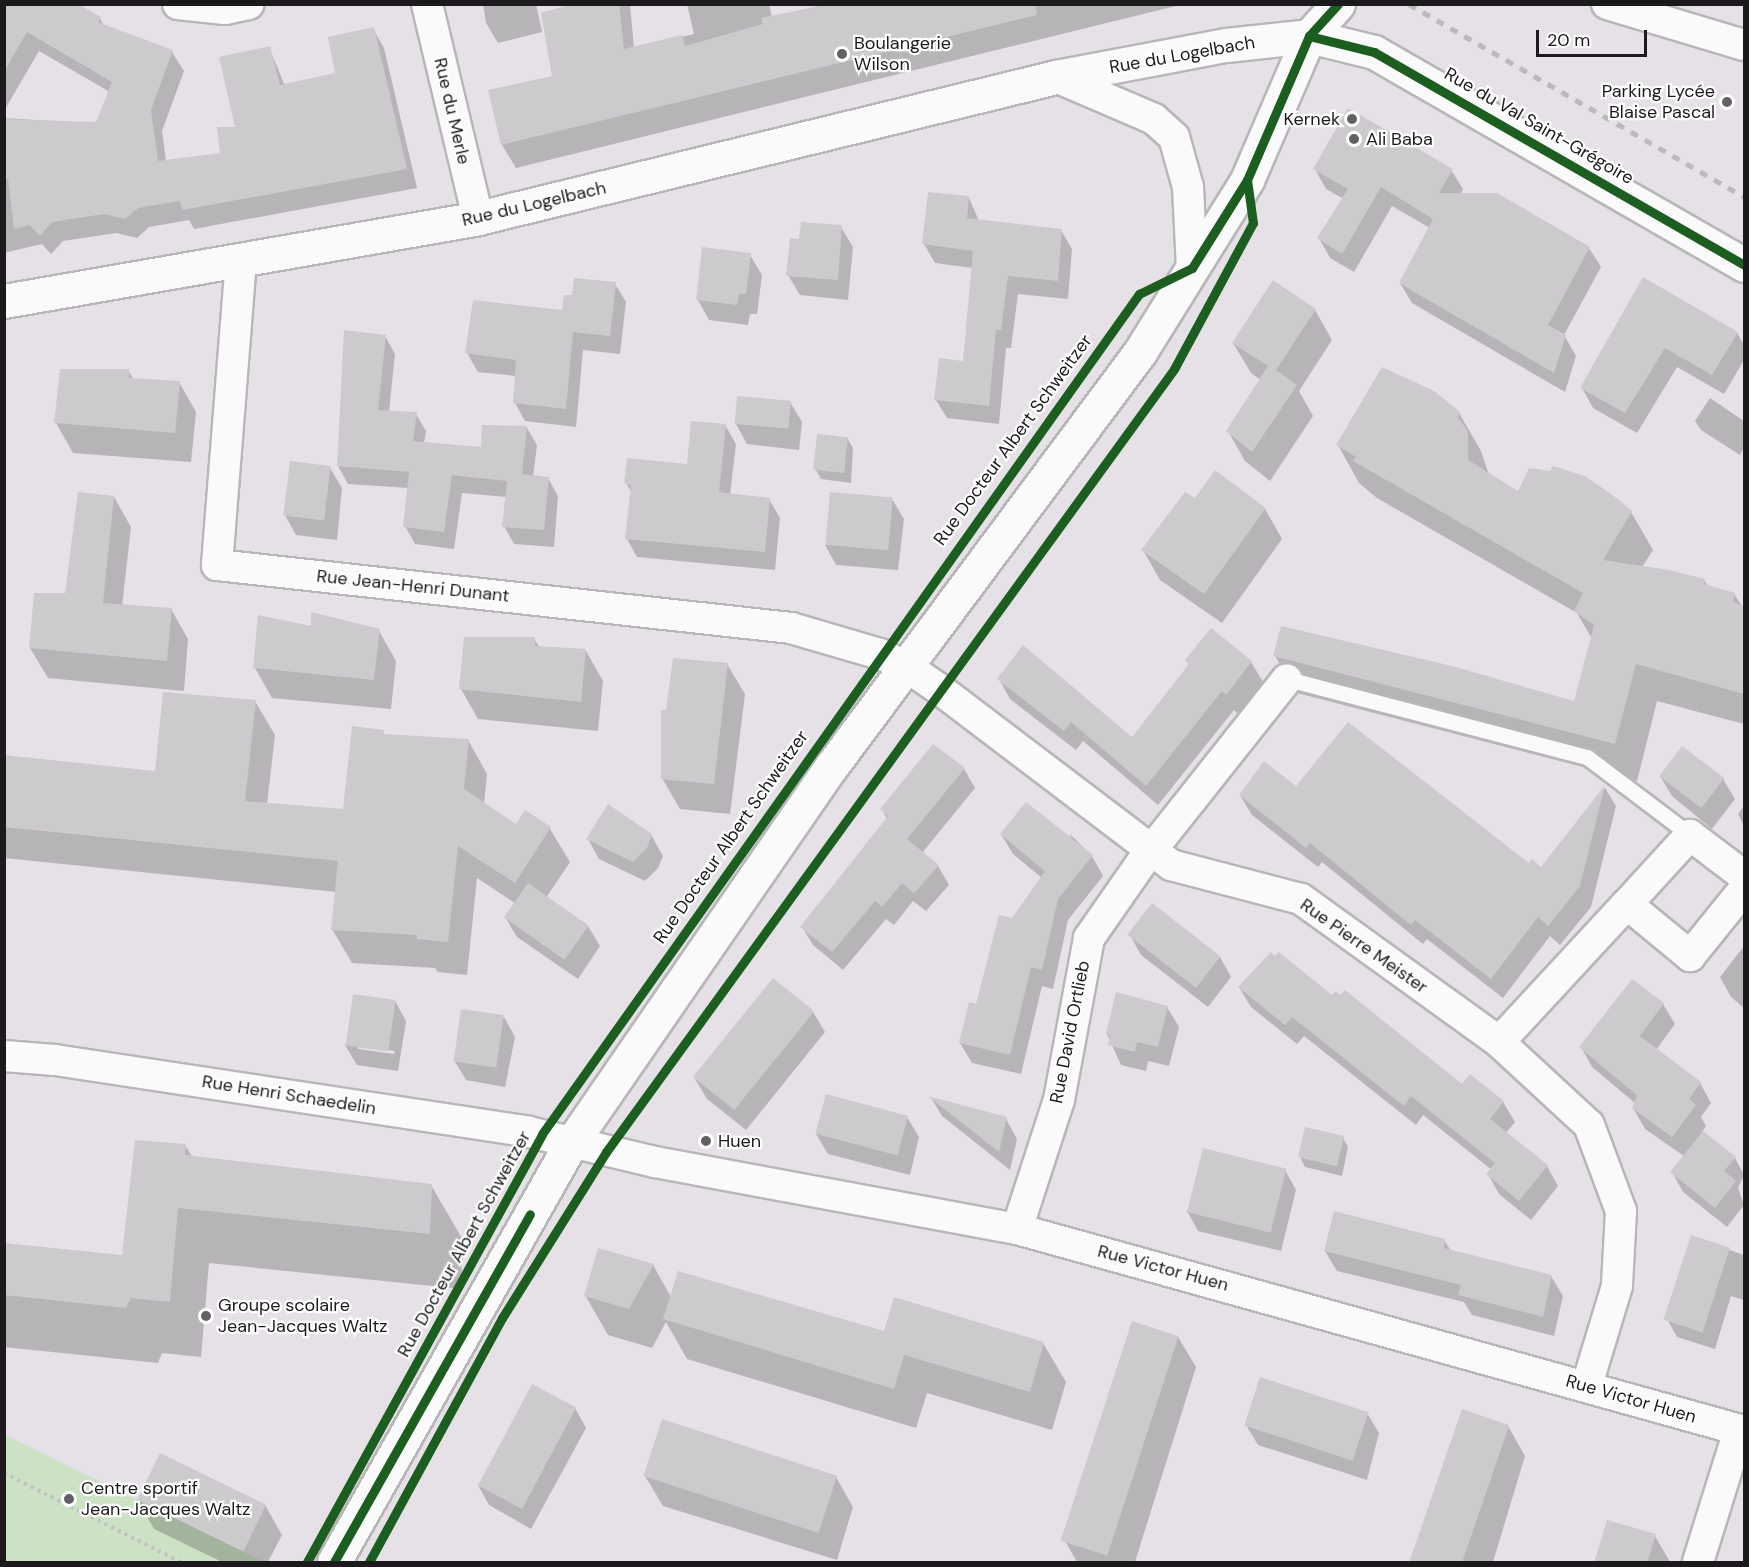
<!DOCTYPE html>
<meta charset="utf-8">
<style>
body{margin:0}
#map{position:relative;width:1749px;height:1567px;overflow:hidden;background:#e5e1e6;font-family:"DM Sans",sans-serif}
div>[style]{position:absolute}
.green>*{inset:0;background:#cbe2c4}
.shadow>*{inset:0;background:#0003}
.building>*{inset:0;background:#cdcace;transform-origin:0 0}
.path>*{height:4px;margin-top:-2px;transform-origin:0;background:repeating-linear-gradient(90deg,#c2c1c2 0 3px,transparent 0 7.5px)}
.roads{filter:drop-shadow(2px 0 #b9b6b9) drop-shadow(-2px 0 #b9b6b9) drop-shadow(0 2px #b9b6b9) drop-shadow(0 -2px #b9b6b9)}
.lane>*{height:15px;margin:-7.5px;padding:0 7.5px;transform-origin:7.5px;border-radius:7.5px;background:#fbfafb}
.street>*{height:30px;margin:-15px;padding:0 15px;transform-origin:15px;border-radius:15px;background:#fbfafb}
.secondary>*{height:33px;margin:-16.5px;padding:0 16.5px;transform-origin:16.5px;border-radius:16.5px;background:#fbfafb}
.rail>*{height:4.5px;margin-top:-2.25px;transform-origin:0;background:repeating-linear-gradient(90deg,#bababb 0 8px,transparent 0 16px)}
.cycleway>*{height:9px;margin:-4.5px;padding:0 4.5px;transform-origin:4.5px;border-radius:4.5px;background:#1b5e20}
.dots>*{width:16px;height:16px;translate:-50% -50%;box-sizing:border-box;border:3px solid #fff;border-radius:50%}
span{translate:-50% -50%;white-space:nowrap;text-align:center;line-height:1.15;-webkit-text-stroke:4.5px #fff;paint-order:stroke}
.poi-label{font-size:18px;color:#1d1a1d}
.left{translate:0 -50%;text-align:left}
.right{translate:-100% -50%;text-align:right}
.street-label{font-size:18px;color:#1d1a1d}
.frame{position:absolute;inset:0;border:6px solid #1d1a1d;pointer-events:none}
.scale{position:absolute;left:1536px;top:30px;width:111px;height:27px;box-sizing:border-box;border:3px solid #1d1a1d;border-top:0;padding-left:8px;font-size:18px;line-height:21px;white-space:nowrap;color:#1d1a1d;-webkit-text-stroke:4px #fff;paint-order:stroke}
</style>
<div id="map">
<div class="green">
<div style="clip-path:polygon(5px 1435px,264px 1562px,5px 1562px)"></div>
</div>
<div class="shadow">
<div style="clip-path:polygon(4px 4px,100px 18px,104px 26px,172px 52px,184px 71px,162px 131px,166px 161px,222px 154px,237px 129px,269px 47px,285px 86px,337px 74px,373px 29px,384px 48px,417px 188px,194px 229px,189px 220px,149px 227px,137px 238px,116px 233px,63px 241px,51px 254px,42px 244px,4px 253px,4px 118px,97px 124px,110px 92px,39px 51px,4px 111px)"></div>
<div style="clip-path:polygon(483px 4px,536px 4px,542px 32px,498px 43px,486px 23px)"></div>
<div style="clip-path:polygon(578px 4px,630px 4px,634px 48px,694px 34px,687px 4px,769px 4px,772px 17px,827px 4px,1184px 4px,516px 168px,502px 145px,554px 77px)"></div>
<div style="clip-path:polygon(1315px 169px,1451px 170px,1463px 189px,1460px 195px,1589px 248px,1601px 267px,1564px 335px,1576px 356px,1565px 392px,1412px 303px,1400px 283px,1430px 228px,1392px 206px,1354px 272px,1330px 258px,1319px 238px,1344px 199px,1326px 189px)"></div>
<div style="clip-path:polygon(969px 198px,979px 221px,1061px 230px,1072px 249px,1068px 299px,1018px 294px,1011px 348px,1006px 348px,999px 424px,947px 418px,936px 400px,964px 362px,973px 268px,935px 263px,924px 244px)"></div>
<div style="clip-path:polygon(841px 227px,853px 247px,848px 300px,800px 295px,788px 275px,800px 240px)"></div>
<div style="clip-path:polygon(703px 249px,750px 255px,762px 275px,757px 314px,750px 314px,748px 325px,709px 320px,698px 300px)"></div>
<div style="clip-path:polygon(1643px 279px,1737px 333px,1744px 345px,1744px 360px,1724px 394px,1677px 367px,1637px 433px,1593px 408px,1582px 388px)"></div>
<div style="clip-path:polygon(615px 284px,626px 302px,620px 354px,583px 350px,576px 427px,525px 421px,515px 403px,516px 376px,478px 372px,467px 353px,563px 312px,573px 297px)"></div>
<div style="clip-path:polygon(1315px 310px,1332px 340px,1299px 391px,1313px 416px,1270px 481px,1245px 461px,1228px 431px,1261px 380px,1251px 373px,1233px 343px)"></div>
<div style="clip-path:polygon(385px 336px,395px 354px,389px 412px,416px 414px,426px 431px,424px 443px,482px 449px,527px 428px,537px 445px,533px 477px,548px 478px,558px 496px,554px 547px,514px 544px,504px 526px,507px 497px,462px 493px,454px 549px,415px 544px,405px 526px,409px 488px,348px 484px,338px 466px)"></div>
<div style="clip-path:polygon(128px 370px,134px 380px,179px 382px,196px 412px,191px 462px,73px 453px,56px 423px)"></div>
<div style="clip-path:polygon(1710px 398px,1744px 421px,1744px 447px,1740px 455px,1701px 430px,1695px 421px)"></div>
<div style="clip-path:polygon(790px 402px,802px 422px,799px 450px,747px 444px,736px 424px)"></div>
<div style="clip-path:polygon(1459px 413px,1481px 451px,1489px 475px,1518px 493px,1631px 512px,1653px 550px,1642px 567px,1704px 580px,1708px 586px,1734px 594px,1744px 609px,1744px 724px,1657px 701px,1637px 781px,1297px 693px,1275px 656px,1575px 703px,1592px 639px,1577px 613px,1377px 498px,1359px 483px,1338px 445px)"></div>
<div style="clip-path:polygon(725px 425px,736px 444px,730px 495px,769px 499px,780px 518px,775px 570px,637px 557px,627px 539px,632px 493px,626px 483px,688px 466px)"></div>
<div style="clip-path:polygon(847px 438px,853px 448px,851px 483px,821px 479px,816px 470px)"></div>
<div style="clip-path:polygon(330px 468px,342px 488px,337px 540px,296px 535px,285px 515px)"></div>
<div style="clip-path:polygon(114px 497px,131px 527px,122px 606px,171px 609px,188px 639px,184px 691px,48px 678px,30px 648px,36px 595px,66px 595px)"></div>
<div style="clip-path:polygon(892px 499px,904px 519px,898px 570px,836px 565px,825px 545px)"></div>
<div style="clip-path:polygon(1195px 500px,1265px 509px,1282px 539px,1222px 623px,1160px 580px,1143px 550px)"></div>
<div style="clip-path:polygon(379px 631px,396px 661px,391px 709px,272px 698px,255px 668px)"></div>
<div style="clip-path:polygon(534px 639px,540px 648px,586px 651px,603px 681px,598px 731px,478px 719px,461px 689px)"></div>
<div style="clip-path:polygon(1186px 660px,1251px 662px,1263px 682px,1238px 714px,1234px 710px,1158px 805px,1083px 741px,1076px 750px,1010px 699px,999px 679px,1132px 739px,1190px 666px)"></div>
<div style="clip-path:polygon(727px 664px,745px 694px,730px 814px,680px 809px,662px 778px,667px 712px)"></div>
<div style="clip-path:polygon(255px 701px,275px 735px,267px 804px,345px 811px,383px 732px,385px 736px,468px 740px,487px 774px,484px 805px,516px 826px,525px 812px,550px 829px,570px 862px,546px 898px,588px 926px,600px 946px,578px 979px,517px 937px,505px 917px,515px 903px,477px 878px,467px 975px,438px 972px,435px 968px,352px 963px,332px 929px,336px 892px,4px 858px,4px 756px,156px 773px)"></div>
<div style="clip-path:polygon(964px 769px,975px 788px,922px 853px,938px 866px,949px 885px,926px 911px,913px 901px,894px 925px,886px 919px,843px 970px,813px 945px,802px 927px,887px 819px,882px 809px)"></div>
<div style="clip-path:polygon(1660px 776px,1723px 779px,1735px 799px,1712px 829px,1672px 796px)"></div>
<div style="clip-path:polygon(1296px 788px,1542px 869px,1605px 788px,1616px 806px,1591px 907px,1560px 945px,1550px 936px,1503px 998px,1427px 939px,1423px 944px,1322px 862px,1318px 867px,1252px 815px,1240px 795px)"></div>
<div style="clip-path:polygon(1744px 806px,1744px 826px,1738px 814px)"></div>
<div style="clip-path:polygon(1001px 834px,1072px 836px,1092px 856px,1103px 876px,1068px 920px,1053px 989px,1042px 986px,1021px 1074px,972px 1063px,960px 1043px,1012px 920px,1042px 878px,1013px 854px)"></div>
<div style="clip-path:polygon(651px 835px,663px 856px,658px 868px,645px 881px,599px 859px,588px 839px)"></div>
<div style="clip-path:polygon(1130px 935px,1220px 957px,1231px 977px,1208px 1007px,1141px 955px)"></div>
<div style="clip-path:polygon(1744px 946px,1744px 1008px,1731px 997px,1720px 977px)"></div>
<div style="clip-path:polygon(773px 980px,813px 1012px,825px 1032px,746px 1130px,707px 1099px,695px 1079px)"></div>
<div style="clip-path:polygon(1632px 981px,1663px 1004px,1675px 1024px,1656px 1050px,1700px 1083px,1711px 1103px,1701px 1117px,1706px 1126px,1702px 1132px,1735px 1158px,1744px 1175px,1738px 1188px,1744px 1205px,1727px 1227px,1683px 1192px,1672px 1172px,1684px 1156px,1645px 1129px,1633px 1108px,1635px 1103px,1592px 1067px,1581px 1047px)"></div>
<div style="clip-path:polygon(1239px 987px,1333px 997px,1463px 1086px,1503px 1102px,1515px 1122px,1506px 1133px,1547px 1166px,1558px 1186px,1531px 1220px,1499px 1194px,1488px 1174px,1492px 1170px,1423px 1115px,1416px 1125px,1304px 1036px,1297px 1044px,1251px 1007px)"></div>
<div style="clip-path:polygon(evenodd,395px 1001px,406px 1021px,398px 1071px,357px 1065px,345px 1045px,395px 1001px,358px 1046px,395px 1051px,394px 1054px,358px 1049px,358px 1046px)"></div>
<div style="clip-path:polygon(1167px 1007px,1179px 1027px,1169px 1066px,1148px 1061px,1146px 1071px,1121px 1065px,1107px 1034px)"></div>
<div style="clip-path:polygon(504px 1017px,515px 1037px,505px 1087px,466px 1080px,454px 1060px)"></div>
<div style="clip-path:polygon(931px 1098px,1006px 1119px,1017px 1139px,1010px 1170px,942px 1116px)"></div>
<div style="clip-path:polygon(907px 1117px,919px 1137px,910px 1175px,828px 1154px,816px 1134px)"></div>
<div style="clip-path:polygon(1343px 1138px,1348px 1147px,1342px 1176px,1305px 1167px,1300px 1157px)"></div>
<div style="clip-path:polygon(185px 1145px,193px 1158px,431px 1185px,463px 1240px,461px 1289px,209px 1263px,201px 1357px,162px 1353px,158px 1363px,4px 1347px,4px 1245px,124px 1257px)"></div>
<div style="clip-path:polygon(1285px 1170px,1296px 1190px,1281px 1251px,1198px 1231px,1187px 1211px)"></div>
<div style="clip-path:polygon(1692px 1237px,1744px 1255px,1744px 1300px,1731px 1296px,1715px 1349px,1677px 1337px,1667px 1319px)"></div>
<div style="clip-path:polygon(1444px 1240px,1451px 1251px,1551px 1276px,1563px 1296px,1554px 1336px,1472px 1315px,1464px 1302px,1337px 1271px,1325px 1251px)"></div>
<div style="clip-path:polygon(653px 1265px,671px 1297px,885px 1333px,1043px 1343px,1066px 1382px,1052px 1430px,927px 1393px,916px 1428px,687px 1359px,666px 1322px,652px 1348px,608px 1335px,585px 1295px)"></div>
<div style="clip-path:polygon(1178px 1337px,1196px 1367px,1135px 1562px,1077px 1562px,1065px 1541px)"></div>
<div style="clip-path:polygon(575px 1408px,586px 1428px,531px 1529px,489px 1505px,478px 1485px)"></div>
<div style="clip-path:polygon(1367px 1413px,1379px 1433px,1367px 1480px,1258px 1445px,1246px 1425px)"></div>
<div style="clip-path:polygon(1508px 1426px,1525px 1456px,1493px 1562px,1415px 1562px)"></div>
<div style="clip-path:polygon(645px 1476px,836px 1477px,853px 1507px,837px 1560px,663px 1506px)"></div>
<div style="clip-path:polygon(137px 1499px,265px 1505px,282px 1535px,268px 1562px,222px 1562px,154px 1529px)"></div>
<div style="clip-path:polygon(1655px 1536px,1670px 1562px,1595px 1562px)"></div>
</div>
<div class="building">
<div style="clip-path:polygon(4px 4px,78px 4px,101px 17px,98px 22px,173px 50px,151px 110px,158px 161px,220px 153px,217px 127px,235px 127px,219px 57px,270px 46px,280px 85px,335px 73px,328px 37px,374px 27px,407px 169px,182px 210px,180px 201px,138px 208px,125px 219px,104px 214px,52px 222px,40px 236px,30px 225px,14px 229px,8px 179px,4px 180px,4px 119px,96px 122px,112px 82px,27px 32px,4px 72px)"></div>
<div style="clip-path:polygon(572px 4px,619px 4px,624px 49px,682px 35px,685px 46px,763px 24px,761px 18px,830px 4px,1035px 4px,1037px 15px,501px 145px,488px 90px,552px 76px,541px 13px)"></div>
<div style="clip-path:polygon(1348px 108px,1453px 169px,1439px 193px,1497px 193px,1590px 247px,1548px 325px,1566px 335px,1554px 373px,1399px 283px,1433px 219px,1381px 187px,1342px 254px,1317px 238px,1348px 189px,1313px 169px)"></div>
<div style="clip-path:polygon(928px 192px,969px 196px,967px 218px,1062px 229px,1058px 281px,1008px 276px,1001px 330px,996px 330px,989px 406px,934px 400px,939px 358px,963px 361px,973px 251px,922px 244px)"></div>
<div style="clip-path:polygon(801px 222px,842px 225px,838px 280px,786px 276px,790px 238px,799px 239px)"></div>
<div style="clip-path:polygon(702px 247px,751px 253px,746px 294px,739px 294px,737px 305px,696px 300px)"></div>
<div style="clip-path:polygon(1643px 277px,1738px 332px,1712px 375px,1665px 348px,1625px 413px,1580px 388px)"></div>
<div style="clip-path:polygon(574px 278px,616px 282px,610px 336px,573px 332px,566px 409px,513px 403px,516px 360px,465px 353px,473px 300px,562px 310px,564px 295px,572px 295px)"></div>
<div style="clip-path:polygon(1273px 280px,1316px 309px,1276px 370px,1297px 385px,1252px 452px,1226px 431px,1268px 366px,1232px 343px)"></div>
<div style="clip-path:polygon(344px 330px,386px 335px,378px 410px,417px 412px,413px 441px,481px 447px,482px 425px,527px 426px,522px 474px,549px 477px,544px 530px,502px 527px,507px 481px,452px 475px,444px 532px,403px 527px,409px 472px,337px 466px)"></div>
<div style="clip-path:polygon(1382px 367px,1434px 391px,1460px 412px,1458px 417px,1468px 432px,1468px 460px,1518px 491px,1529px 468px,1550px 471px,1553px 466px,1585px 476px,1618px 499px,1632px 511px,1603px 560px,1669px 570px,1705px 579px,1704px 584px,1735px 593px,1733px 601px,1744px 607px,1744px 694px,1636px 664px,1615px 744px,1273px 656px,1281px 626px,1452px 666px,1574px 701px,1594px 625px,1574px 611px,1583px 593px,1353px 461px,1356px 457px,1336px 445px)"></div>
<div style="clip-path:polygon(60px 369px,129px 369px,129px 378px,180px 381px,175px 433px,54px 423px)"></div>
<div style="left:737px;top:396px;width:54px;height:28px;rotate:5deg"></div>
<div style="clip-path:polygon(691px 421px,726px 424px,719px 492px,770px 498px,765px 552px,625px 539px,631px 485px,624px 483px,627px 458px,687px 464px)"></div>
<div style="left:817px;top:434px;width:31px;height:36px;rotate:6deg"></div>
<div style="left:290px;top:461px;width:41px;height:55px;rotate:7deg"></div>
<div style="clip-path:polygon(1215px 470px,1266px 508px,1204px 594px,1141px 550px,1185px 492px,1195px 498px)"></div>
<div style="clip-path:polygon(78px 492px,114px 496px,103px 603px,172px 608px,167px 661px,29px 648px,34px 593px,65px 593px)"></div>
<div style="left:830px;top:492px;width:63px;height:53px;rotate:5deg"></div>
<div style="clip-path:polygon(311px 612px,380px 629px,374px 680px,253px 668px,258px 615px,311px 626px)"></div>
<div style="clip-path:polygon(1211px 628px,1252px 661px,1226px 695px,1222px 691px,1146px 786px,1071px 722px,1064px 731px,997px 679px,1023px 645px,1132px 737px,1189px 664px,1185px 660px)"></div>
<div style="clip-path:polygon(464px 637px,535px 637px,535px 646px,586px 649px,581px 702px,459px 689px)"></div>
<div style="clip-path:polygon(673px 658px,728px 663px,714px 784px,661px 779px,661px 710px,666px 710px)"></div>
<div style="clip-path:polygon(163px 692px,256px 700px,245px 801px,343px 809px,352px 726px,384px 730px,384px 734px,469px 739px,464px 789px,516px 824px,525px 810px,551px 827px,515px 883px,458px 846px,448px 942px,417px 939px,417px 935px,331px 930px,338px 861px,4px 827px,4px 755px,155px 771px)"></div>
<div style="clip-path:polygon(1348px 722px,1529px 863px,1532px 859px,1541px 867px,1605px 785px,1580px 886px,1548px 926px,1538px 917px,1491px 979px,1415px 920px,1411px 925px,1310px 843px,1306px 848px,1239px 795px,1264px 761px,1296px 786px)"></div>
<div style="clip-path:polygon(933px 744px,965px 768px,907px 839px,939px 865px,914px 893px,902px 883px,882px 907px,875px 901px,832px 952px,800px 927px,888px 816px,880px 809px)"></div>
<div style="left:1682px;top:746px;width:53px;height:38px;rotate:37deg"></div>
<div style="clip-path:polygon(1026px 802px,1069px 836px,1072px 833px,1071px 838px,1093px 855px,1058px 899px,1042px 970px,1031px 967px,1010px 1055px,959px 1043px,969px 1002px,976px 1004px,999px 915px,1012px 918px,1045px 871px,1000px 834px)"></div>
<div style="clip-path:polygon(608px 804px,652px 834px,647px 848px,633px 862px,586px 839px)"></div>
<div style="left:528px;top:883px;width:74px;height:42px;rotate:35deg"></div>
<div style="left:1152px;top:903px;width:87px;height:40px;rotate:38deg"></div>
<div style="clip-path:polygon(1271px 952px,1275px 956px,1279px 952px,1332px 995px,1335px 991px,1341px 995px,1345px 990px,1462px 1084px,1470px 1074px,1504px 1101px,1490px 1119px,1548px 1165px,1519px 1201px,1486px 1174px,1495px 1163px,1411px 1096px,1404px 1106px,1292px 1017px,1285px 1025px,1238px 987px)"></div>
<div style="left:773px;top:978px;width:53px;height:127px;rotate:39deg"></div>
<div style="clip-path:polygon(1632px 979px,1664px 1003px,1640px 1036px,1701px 1082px,1689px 1099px,1696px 1105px,1672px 1137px,1632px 1108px,1637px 1095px,1579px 1047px)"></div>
<div style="clip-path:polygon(1116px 992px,1168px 1006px,1158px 1047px,1137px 1042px,1135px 1052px,1108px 1045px,1110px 1035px,1106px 1034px)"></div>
<div style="left:353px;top:994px;width:43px;height:52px;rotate:8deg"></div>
<div style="left:461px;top:1009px;width:43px;height:53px;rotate:8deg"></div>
<div style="left:826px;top:1094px;width:85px;height:41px;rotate:15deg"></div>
<div style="clip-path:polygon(928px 1096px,1007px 1117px,999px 1152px)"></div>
<div style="left:1305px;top:1127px;width:40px;height:31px;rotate:13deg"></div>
<div style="clip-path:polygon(1703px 1131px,1736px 1157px,1724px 1171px,1736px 1181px,1715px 1208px,1670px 1172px)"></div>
<div style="clip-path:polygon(135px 1140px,186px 1144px,185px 1155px,432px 1184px,430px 1234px,178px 1208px,170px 1302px,131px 1298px,126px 1308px,4px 1295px,4px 1243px,122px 1255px)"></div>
<div style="left:1203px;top:1148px;width:86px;height:66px;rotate:14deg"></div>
<div style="clip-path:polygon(1334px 1211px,1445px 1239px,1444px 1248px,1552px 1275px,1543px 1317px,1458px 1295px,1461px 1285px,1324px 1251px)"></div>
<div style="left:1691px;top:1235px;width:41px;height:89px;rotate:18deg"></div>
<div style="clip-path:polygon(598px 1248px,654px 1264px,629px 1309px,584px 1296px)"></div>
<div style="clip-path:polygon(678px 1271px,884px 1331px,894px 1297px,1044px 1342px,1030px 1392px,904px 1355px,894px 1389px,663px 1319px)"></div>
<div style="left:1132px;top:1321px;width:49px;height:231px;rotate:18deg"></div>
<div style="left:1260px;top:1377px;width:114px;height:51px;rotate:18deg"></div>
<div style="left:532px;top:1384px;width:50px;height:115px;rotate:28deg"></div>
<div style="left:1462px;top:1409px;width:50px;height:162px;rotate:19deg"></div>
<div style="left:662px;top:1419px;width:184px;height:60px;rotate:18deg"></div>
<div style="left:160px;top:1453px;width:118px;height:52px;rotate:26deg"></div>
<div style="clip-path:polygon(1607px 1520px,1656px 1534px,1647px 1563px,1594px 1563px)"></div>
</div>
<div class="path">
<div style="left:4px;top:1473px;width:198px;rotate:26.7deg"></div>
</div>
<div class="roads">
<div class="lane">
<div style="left:1287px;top:679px;width:310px;rotate:14.6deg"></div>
<div style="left:1587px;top:757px;width:129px;rotate:37.1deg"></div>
</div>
<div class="street">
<div style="left:178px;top:4px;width:47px;rotate:6.1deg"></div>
<div style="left:225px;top:9px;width:24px;rotate:-12deg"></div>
<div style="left:427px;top:4px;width:220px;rotate:76.6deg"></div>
<div style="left:1607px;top:4px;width:143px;rotate:16.7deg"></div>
<div style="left:1056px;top:77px;width:107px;rotate:23.2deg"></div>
<div style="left:1154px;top:119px;width:27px;rotate:42deg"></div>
<div style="left:1174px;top:137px;width:52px;rotate:74.4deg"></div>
<div style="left:1188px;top:187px;width:81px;rotate:87.2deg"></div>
<div style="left:241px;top:260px;width:306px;rotate:94.5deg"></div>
<div style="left:217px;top:565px;width:577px;rotate:6.26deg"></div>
<div style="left:791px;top:628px;width:93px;rotate:16.3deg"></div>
<div style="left:880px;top:654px;width:29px;rotate:25deg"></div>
<div style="left:906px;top:666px;width:44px;rotate:34.8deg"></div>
<div style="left:942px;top:691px;width:288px;rotate:37.2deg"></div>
<div style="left:1171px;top:865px;width:134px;rotate:14.7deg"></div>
<div style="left:1301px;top:899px;width:244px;rotate:35.8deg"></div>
<div style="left:1499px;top:1042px;width:122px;rotate:42.7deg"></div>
<div style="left:1589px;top:1125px;width:92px;rotate:69.6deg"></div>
<div style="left:1621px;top:1211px;width:75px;rotate:93.1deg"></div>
<div style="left:1617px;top:1286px;width:103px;rotate:106.9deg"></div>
<div style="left:1744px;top:876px;width:68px;rotate:-142.8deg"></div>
<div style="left:1690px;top:835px;width:93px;rotate:132.4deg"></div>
<div style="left:1627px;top:904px;width:82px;rotate:39.5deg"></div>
<div style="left:1690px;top:956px;width:86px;rotate:-51.1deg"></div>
<div style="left:1499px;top:1042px;width:188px;rotate:-47.2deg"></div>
<div style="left:4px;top:1056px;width:51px;rotate:4.5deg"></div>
<div style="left:55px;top:1060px;width:479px;rotate:8.6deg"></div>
<div style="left:529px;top:1132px;width:130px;rotate:13.4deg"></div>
<div style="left:655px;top:1162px;width:368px;rotate:10.5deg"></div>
<div style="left:1017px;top:1229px;width:755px;rotate:15.53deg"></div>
<div style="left:1017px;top:1229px;width:136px;rotate:-72deg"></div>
<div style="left:1059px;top:1100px;width:165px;rotate:-79.5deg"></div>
<div style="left:1089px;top:938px;width:93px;rotate:-55.1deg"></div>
<div style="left:1142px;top:862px;width:233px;rotate:-51.6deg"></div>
<div style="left:1698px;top:1562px;width:138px;rotate:-72.7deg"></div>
</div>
<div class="secondary">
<div style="left:4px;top:301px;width:481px;rotate:-9.9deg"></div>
<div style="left:478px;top:218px;width:595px;rotate:-13.71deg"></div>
<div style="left:1056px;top:77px;width:173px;rotate:-10.7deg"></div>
<div style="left:1226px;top:45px;width:83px;rotate:-6.2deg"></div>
<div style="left:1309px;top:36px;width:67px;rotate:13.8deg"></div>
<div style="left:1374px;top:52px;width:427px;rotate:29.9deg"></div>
<div style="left:334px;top:1562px;width:483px;rotate:-60.5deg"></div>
<div style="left:572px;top:1142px;width:456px;rotate:-55.4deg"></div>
<div style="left:831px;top:767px;width:517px;rotate:-53.33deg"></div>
<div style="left:1140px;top:352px;width:203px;rotate:-58.1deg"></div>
<div style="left:1247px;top:180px;width:157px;rotate:-66.7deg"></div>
<div style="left:1309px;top:36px;width:43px;rotate:-47.8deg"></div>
</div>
</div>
<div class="rail">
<div style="left:1409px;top:4px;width:387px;rotate:29.9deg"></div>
</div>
<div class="cycleway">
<div style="left:1309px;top:36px;width:67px;rotate:13.8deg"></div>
<div style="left:1374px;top:52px;width:427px;rotate:29.9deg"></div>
<div style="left:307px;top:1562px;width:488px;rotate:-61.2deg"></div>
<div style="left:542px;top:1134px;width:1031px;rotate:-54.6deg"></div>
<div style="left:1139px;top:294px;width:59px;rotate:-26.1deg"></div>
<div style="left:1192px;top:268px;width:104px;rotate:-58deg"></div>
<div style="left:1247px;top:180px;width:157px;rotate:-66.7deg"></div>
<div style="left:1309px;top:36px;width:43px;rotate:-47.8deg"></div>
<div style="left:334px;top:1562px;width:399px;rotate:-60.6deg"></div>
<div style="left:369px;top:1562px;width:278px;rotate:-61.4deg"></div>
<div style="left:502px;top:1318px;width:196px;rotate:-57.9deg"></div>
<div style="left:606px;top:1152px;width:967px;rotate:-54.04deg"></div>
<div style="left:1174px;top:369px;width:166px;rotate:-61.6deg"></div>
<div style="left:1253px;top:223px;width:43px;rotate:-97.9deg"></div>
</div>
<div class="dots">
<div style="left:842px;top:54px;background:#636063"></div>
<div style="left:1727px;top:102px;background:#636063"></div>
<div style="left:1352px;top:119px;background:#636063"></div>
<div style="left:1354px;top:139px;background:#636063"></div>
<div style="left:706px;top:1141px;background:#636063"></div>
<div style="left:206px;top:1316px;background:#636063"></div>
<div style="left:69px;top:1499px;background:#636063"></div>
</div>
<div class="poi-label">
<span class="left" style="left:854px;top:54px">Boulangerie<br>Wilson</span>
<span class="right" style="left:1715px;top:102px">Parking Lycée<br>Blaise Pascal</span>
<span class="right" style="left:1340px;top:119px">Kernek</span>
<span class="left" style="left:1366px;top:139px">Ali Baba</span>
<span class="left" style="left:718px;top:1141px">Huen</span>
<span class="left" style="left:218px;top:1316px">Groupe scolaire<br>Jean-Jacques Waltz</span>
<span class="left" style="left:81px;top:1499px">Centre sportif<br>Jean-Jacques Waltz</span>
</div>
<div class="street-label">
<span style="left:1182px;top:55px;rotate:-10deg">Rue du Logelbach</span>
<span style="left:452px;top:111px;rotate:77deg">Rue du Merle</span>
<span style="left:1539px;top:126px;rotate:30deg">Rue du Val Saint-Grégoire</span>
<span style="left:534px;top:204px;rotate:-13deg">Rue du Logelbach</span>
<span style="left:1013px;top:440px;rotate:-54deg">Rue Docteur Albert Schweitzer</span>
<span style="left:413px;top:586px;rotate:6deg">Rue Jean-Henri Dunant</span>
<span style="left:731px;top:837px;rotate:-55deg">Rue Docteur Albert Schweitzer</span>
<span style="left:1364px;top:946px;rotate:35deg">Rue Pierre Meister</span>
<span style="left:1070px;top:1032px;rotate:-79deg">Rue David Ortlieb</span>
<span style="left:289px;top:1095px;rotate:9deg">Rue Henri Schaedelin</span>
<span style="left:464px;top:1244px;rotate:-61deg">Rue Docteur Albert Schweitzer</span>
<span style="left:1163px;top:1268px;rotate:15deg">Rue Victor Huen</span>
<span style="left:1631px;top:1399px;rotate:16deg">Rue Victor Huen</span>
</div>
<div class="frame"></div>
<div class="scale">20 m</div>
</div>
